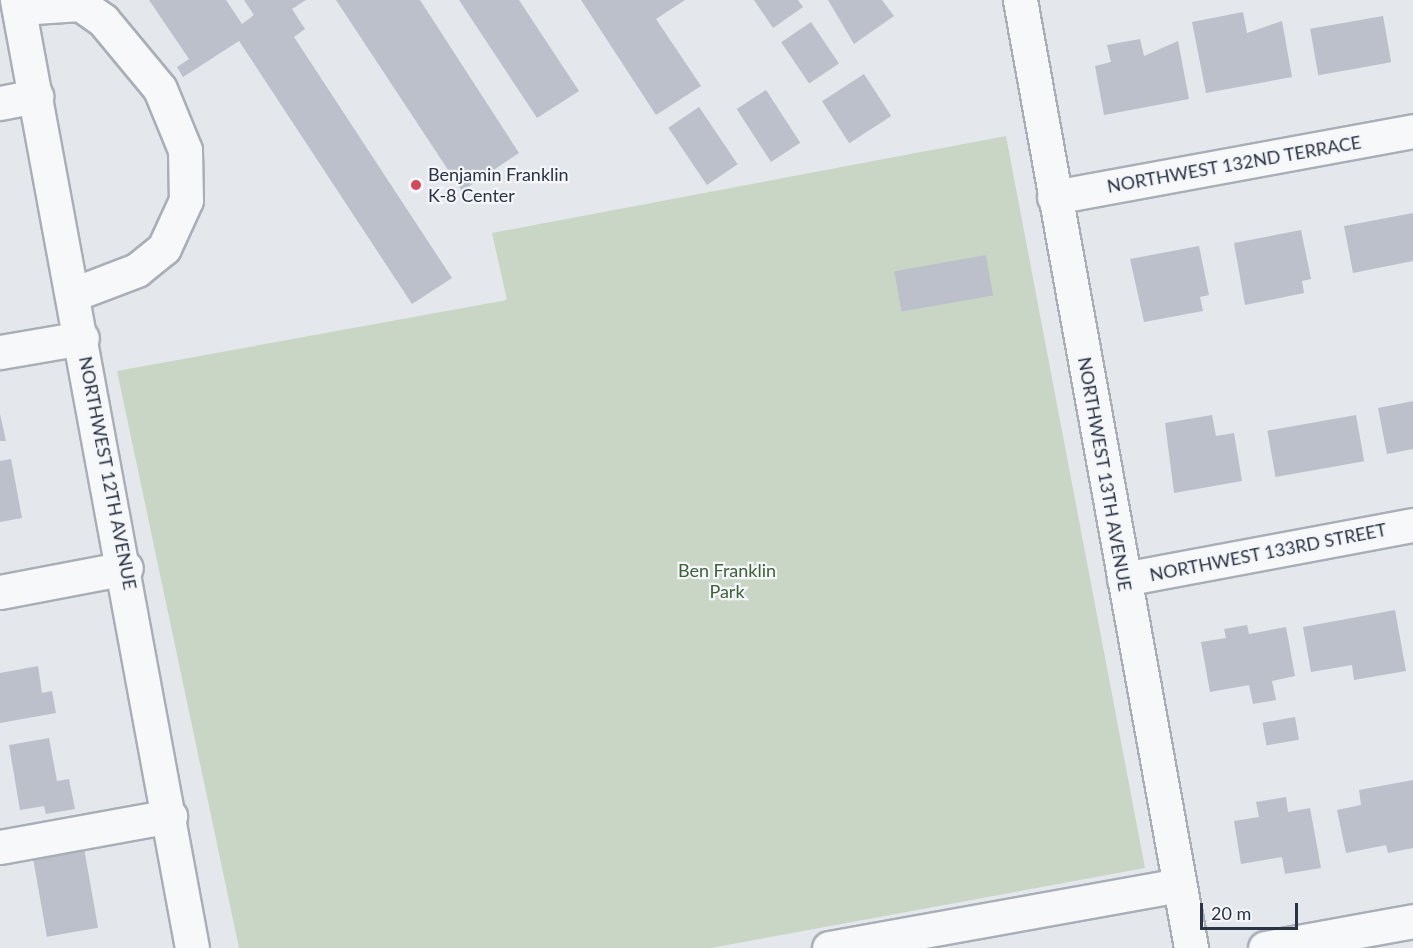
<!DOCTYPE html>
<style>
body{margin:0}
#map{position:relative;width:1413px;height:948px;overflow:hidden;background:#e4e7ec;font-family:Lato,sans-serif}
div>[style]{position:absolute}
.green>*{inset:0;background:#c9d6c5}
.building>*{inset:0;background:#bbc0ca;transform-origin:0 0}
.roads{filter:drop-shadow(2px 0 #a9aeb7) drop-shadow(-2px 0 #a9aeb7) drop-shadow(0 2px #a9aeb7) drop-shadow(0 -2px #a9aeb7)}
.minor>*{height:33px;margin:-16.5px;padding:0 16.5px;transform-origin:16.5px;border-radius:16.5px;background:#f7f8fa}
.dots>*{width:16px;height:16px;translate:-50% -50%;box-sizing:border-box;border:3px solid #f4f6f9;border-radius:50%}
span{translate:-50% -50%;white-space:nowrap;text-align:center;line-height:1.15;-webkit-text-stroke:4.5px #f4f6f9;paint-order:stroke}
.street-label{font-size:18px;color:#2b3445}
.poi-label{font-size:18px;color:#2b3445}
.left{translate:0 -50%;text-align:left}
.park-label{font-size:18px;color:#3f6138}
.scale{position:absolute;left:1200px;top:903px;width:98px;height:27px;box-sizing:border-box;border:3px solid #2b3445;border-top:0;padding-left:8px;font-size:18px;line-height:21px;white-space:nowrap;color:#2b3445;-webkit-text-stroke:4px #f4f6f9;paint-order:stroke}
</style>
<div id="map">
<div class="green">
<div style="clip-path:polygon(1006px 136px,1145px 868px,711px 948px,239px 948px,117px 371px,507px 300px,492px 233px)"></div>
</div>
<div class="building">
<div style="clip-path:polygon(149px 0,226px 0,242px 24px,254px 15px,244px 0,306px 0,292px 9px,305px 29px,294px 37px,452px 278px,412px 304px,239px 41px,183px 77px,177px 67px,189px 59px)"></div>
<div style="clip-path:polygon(336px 0,420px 0,519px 153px,462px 191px)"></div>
<div style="clip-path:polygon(459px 0,519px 0,579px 91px,537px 118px)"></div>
<div style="clip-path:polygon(581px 0,685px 0,656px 19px,701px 86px,656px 115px)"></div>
<div style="clip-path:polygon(754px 0,798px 0,803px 7px,773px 28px)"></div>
<div style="clip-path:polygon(828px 0,882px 0,894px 16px,854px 44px)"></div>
<div style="clip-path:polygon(1243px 12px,1247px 33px,1282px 21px,1292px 77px,1206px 93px,1192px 22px)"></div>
<div style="left:1383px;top:16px;width:47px;height:74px;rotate:80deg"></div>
<div style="left:811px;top:22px;width:50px;height:36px;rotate:56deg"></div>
<div style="clip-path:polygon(1140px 39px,1144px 56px,1178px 41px,1189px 99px,1104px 115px,1095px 66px,1111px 62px,1107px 45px)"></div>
<div style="left:864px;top:74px;width:50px;height:50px;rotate:57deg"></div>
<div style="left:766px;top:90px;width:63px;height:35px;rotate:57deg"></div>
<div style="left:699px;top:107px;width:69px;height:37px;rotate:56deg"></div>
<div style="clip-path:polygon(1413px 213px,1413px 261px,1353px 273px,1344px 226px)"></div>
<div style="clip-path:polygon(1301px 230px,1311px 279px,1302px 281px,1304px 293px,1245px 305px,1234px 243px)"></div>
<div style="clip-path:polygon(1199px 246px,1209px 295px,1200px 297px,1203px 311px,1144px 322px,1130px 259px)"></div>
<div style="left:986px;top:255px;width:41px;height:93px;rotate:80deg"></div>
<div style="clip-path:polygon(1413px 401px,1413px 449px,1387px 454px,1378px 408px)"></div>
<div style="clip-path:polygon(0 414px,6px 441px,0 441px)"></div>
<div style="clip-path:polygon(1212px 415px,1216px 436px,1234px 433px,1242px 481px,1174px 493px,1165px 423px)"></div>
<div style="left:1356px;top:415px;width:47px;height:90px;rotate:80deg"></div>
<div style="clip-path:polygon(11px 459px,22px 518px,0 522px,0 461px)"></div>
<div style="clip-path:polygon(1395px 610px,1406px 671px,1354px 680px,1352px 665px,1311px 672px,1303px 627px)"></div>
<div style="clip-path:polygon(1247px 625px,1249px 634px,1286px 627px,1295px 676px,1272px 681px,1276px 700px,1253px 704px,1249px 685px,1210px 692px,1201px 642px,1226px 638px,1224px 629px)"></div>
<div style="clip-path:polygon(38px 666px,42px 693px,52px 691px,56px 713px,0 723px,0 673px)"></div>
<div style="left:1295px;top:717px;width:23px;height:33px;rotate:80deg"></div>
<div style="clip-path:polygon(49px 738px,57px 781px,69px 779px,75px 809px,46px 814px,44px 806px,20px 810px,9px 745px)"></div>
<div style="clip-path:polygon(1413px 780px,1413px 848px,1388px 853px,1386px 845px,1346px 853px,1337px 810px,1361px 805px,1359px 790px)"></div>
<div style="clip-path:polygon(1286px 797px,1288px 812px,1310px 808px,1321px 868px,1285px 874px,1282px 857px,1241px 864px,1234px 821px,1259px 817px,1256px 802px)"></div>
<div style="left:84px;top:848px;width:81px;height:52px;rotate:80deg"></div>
</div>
<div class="roads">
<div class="minor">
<div style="left:17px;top:0;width:964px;rotate:79.54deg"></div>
<div style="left:1020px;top:0;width:963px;rotate:79.77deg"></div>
<div style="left:19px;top:8px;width:61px;rotate:-3.8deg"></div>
<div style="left:80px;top:4px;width:28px;rotate:35deg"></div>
<div style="left:103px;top:20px;width:89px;rotate:50.4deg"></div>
<div style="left:160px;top:89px;width:66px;rotate:67.7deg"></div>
<div style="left:185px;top:150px;width:50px;rotate:88.9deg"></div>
<div style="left:186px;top:200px;width:53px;rotate:114.6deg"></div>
<div style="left:164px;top:248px;width:35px;rotate:141deg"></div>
<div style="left:137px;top:270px;width:67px;rotate:159.1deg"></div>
<div style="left:0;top:103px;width:37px;rotate:-11deg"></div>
<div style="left:1054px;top:197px;width:365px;rotate:-10.4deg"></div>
<div style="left:0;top:352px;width:83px;rotate:-9.7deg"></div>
<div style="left:1124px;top:579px;width:294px;rotate:-10.6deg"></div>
<div style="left:0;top:592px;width:128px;rotate:-10.8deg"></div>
<div style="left:0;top:847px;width:173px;rotate:-10.3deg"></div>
<div style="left:829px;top:948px;width:355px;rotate:-10.2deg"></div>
<div style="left:1265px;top:948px;width:150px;rotate:-10.3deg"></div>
</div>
</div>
<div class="dots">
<div style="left:416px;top:185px;background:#d1495b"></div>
</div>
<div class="street-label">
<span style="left:1234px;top:164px;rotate:-10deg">NORTHWEST 132ND TERRACE</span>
<span style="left:108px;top:473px;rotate:79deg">NORTHWEST 12TH AVENUE</span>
<span style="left:1105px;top:474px;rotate:80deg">NORTHWEST 13TH AVENUE</span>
<span style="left:1268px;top:552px;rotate:-11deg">NORTHWEST 133RD STREET</span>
</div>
<div class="poi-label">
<span class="left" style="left:428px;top:185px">Benjamin Franklin<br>K-8 Center</span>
</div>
<div class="park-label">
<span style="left:727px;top:581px">Ben Franklin<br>Park</span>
</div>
<div class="scale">20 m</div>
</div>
